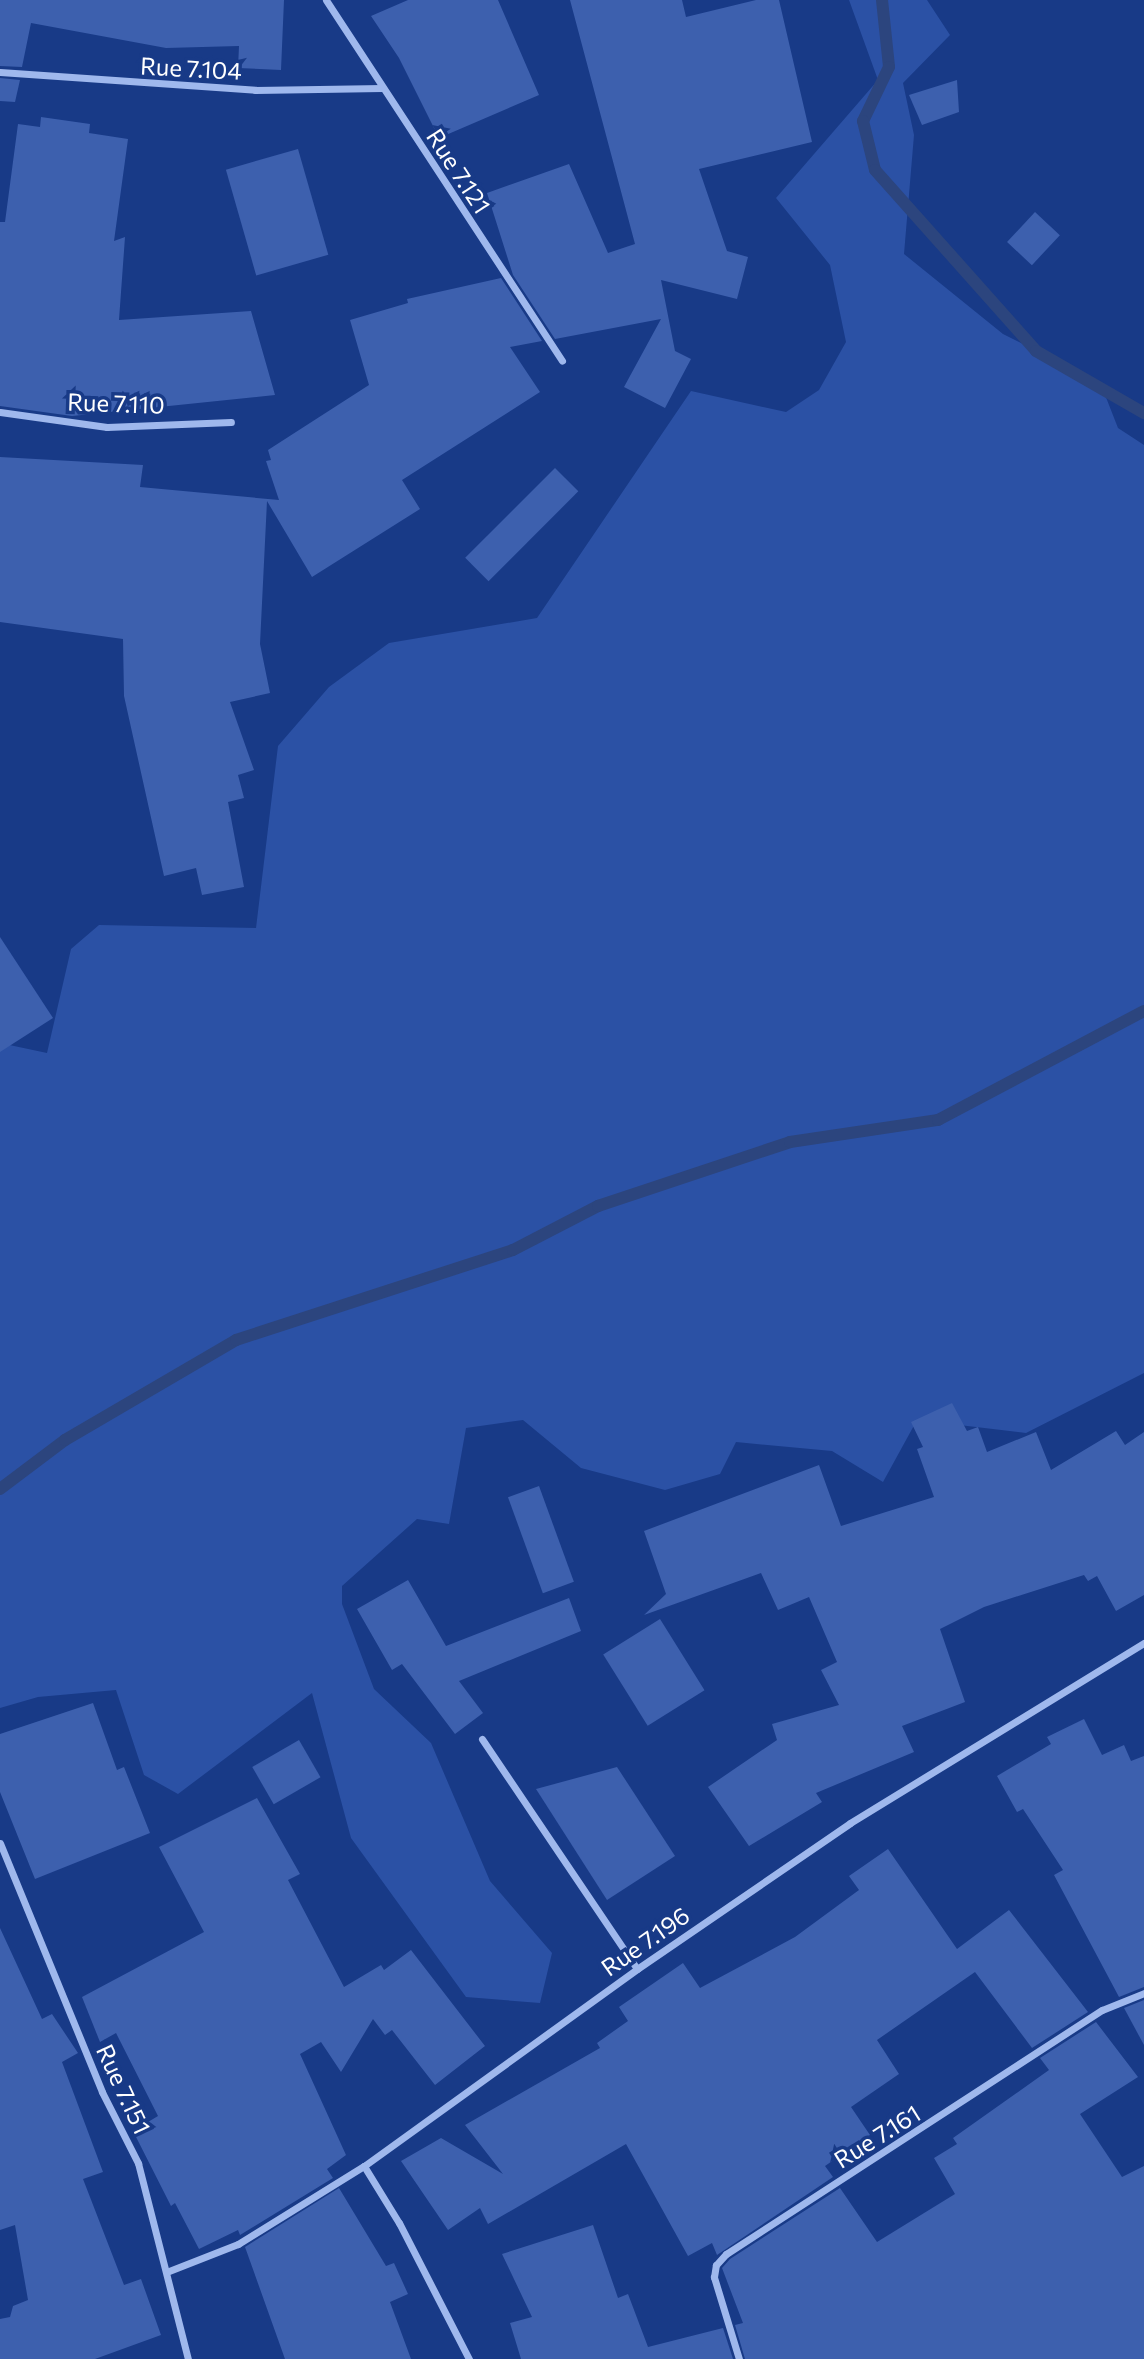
<!DOCTYPE html>
<style>
body{margin:0}
#map{position:relative;width:1144px;height:2359px;overflow:hidden;background:#183a87;font-family:Commissioner,sans-serif}
div>[style]{position:absolute}
.green>*{inset:0;background:#2b51a5}
.stream>*{height:12px;margin:-6px;padding:0 6px;transform-origin:6px;border-radius:6px;background:#2c457e}
.building>*{inset:0;background:#3d60ae;transform-origin:0 0}
.minor>*{height:7px;margin:-3.5px;padding:0 3.5px;transform-origin:3.5px;border-radius:3.5px;background:#9fb8ed}
span{translate:-50% -50%;white-space:nowrap;text-align:center;line-height:1.15;-webkit-text-stroke:7px #183a87;paint-order:stroke}
.street-label{font-size:24px;color:#fff}
</style>
<div id="map">
<div class="green">
<div style="clip-path:polygon(849px 0,927px 0,950px 35px,903px 83px,914px 135px,904px 254px,1003px 334px,1100px 382px,1118px 428px,1144px 445px,1144px 1373px,1026px 1433px,917px 1420px,883px 1482px,832px 1451px,736px 1442px,720px 1474px,665px 1490px,581px 1468px,523px 1420px,466px 1428px,449px 1524px,417px 1519px,342px 1586px,342px 1604px,374px 1689px,431px 1743px,490px 1881px,552px 1953px,540px 2003px,466px 1997px,351px 1838px,312px 1693px,178px 1794px,144px 1775px,116px 1690px,38px 1697px,0 1708px,0 1043px,47px 1053px,71px 949px,99px 925px,256px 928px,278px 746px,329px 687px,389px 643px,537px 618px,691px 391px,786px 412px,819px 390px,846px 342px,830px 265px,776px 198px,878px 80px)"></div>
</div>
<div class="stream">
<div style="left:882px;top:0;width:67px;rotate:84deg"></div>
<div style="left:889px;top:67px;width:60px;rotate:115.7deg"></div>
<div style="left:863px;top:121px;width:50px;rotate:76.2deg"></div>
<div style="left:875px;top:170px;width:242px;rotate:48.3deg"></div>
<div style="left:1036px;top:351px;width:125px;rotate:29.9deg"></div>
<div style="left:0;top:1489px;width:81px;rotate:-37deg"></div>
<div style="left:65px;top:1440px;width:198px;rotate:-30.3deg"></div>
<div style="left:236px;top:1340px;width:291px;rotate:-18deg"></div>
<div style="left:513px;top:1250px;width:96px;rotate:-27.4deg"></div>
<div style="left:598px;top:1206px;width:202px;rotate:-18.4deg"></div>
<div style="left:790px;top:1142px;width:150px;rotate:-8.5deg"></div>
<div style="left:938px;top:1120px;width:233px;rotate:-27.9deg"></div>
</div>
<div class="building">
<div style="clip-path:polygon(0 0,284px 0,281px 70px,238px 68px,239px 46px,166px 48px,31px 23px,22px 67px,0 66px)"></div>
<div style="clip-path:polygon(408px 0,498px 0,539px 95px,439px 138px,399px 58px,371px 16px)"></div>
<div style="clip-path:polygon(570px 0,682px 0,686px 17px,756px 0,779px 0,812px 142px,699px 169px,727px 251px,748px 257px,737px 299px,661px 280px,675px 351px,691px 359px,665px 408px,624px 387px,661px 319px,555px 339px,513px 275px,487px 193px,569px 164px,608px 253px,635px 244px)"></div>
<div style="clip-path:polygon(0 78px,20px 80px,15px 102px,0 101px)"></div>
<div style="clip-path:polygon(957px 80px,959px 112px,922px 125px,909px 95px)"></div>
<div style="clip-path:polygon(41px 117px,90px 124px,89px 133px,128px 139px,114px 241px,125px 237px,119px 320px,251px 311px,275px 395px,72px 416px,0 406px,0 222px,5px 222px,18px 124px,40px 127px)"></div>
<div style="left:298px;top:149px;width:110px;height:75px;rotate:74deg"></div>
<div style="left:1035px;top:212px;width:34px;height:41px;rotate:43deg"></div>
<div style="clip-path:polygon(501px 278px,542px 341px,510px 347px,540px 392px,402px 480px,420px 509px,312px 577px,267px 501px,260px 644px,270px 693px,230px 702px,254px 770px,238px 775px,244px 798px,228px 802px,244px 887px,202px 895px,196px 868px,164px 876px,124px 696px,123px 639px,0 622px,0 457px,143px 465px,140px 487px,279px 500px,266px 461px,271px 460px,268px 450px,369px 385px,350px 320px,408px 303px,407px 299px)"></div>
<div style="left:555px;top:468px;width:33px;height:127px;rotate:45deg"></div>
<div style="clip-path:polygon(0 937px,53px 1018px,0 1052px)"></div>
<div style="clip-path:polygon(952px 1403px,967px 1431px,978px 1427px,987px 1452px,1036px 1432px,1051px 1470px,1116px 1431px,1125px 1445px,1144px 1432px,1144px 1595px,1116px 1611px,1097px 1576px,1088px 1581px,1084px 1575px,984px 1607px,940px 1629px,965px 1702px,902px 1726px,914px 1752px,816px 1793px,822px 1802px,749px 1846px,708px 1787px,777px 1740px,772px 1724px,839px 1705px,821px 1670px,837px 1662px,809px 1597px,778px 1610px,761px 1573px,644px 1615px,666px 1594px,644px 1531px,819px 1465px,841px 1526px,934px 1497px,917px 1449px,923px 1447px,911px 1422px)"></div>
<div style="left:539px;top:1486px;width:102px;height:33px;rotate:70deg"></div>
<div style="clip-path:polygon(408px 1580px,446px 1646px,569px 1598px,581px 1631px,459px 1681px,483px 1713px,455px 1734px,402px 1664px,392px 1670px,357px 1609px)"></div>
<div style="left:660px;top:1619px;width:84px;height:67px;rotate:58deg"></div>
<div style="clip-path:polygon(93px 1703px,117px 1770px,124px 1767px,150px 1833px,35px 1879px,0 1792px,0 1734px)"></div>
<div style="clip-path:polygon(1084px 1719px,1102px 1755px,1124px 1745px,1131px 1761px,1144px 1756px,1144px 1987px,1119px 1997px,1054px 1875px,1063px 1870px,1023px 1809px,1017px 1812px,997px 1776px,1051px 1744px,1047px 1737px)"></div>
<div style="left:299px;top:1740px;width:43px;height:54px;rotate:60deg"></div>
<div style="clip-path:polygon(617px 1767px,675px 1856px,607px 1900px,536px 1789px)"></div>
<div style="clip-path:polygon(257px 1798px,300px 1874px,288px 1880px,344px 1987px,381px 1965px,384px 1970px,411px 1950px,485px 2046px,435px 2085px,392px 2030px,385px 2035px,373px 2019px,341px 2072px,321px 2042px,300px 2054px,346px 2155px,327px 2169px,333px 2178px,240px 2235px,238px 2230px,199px 2249px,175px 2203px,171px 2206px,133px 2131px,158px 2116px,116px 2033px,100px 2042px,82px 1997px,204px 1932px,159px 1847px)"></div>
<div style="clip-path:polygon(888px 1849px,957px 1949px,1009px 1910px,1088px 2012px,1032px 2048px,975px 1972px,877px 2040px,899px 2074px,851px 2107px,870px 2135px,825px 2166px,833px 2177px,717px 2255px,712px 2243px,688px 2256px,626px 2144px,488px 2224px,480px 2208px,448px 2230px,401px 2161px,441px 2138px,503px 2174px,465px 2125px,600px 2048px,597px 2043px,628px 2021px,619px 2007px,683px 1963px,700px 1988px,795px 1937px,859px 1890px,849px 1876px)"></div>
<div style="clip-path:polygon(0 1928px,42px 2019px,52px 2014px,78px 2053px,62px 2062px,103px 2172px,83px 2179px,124px 2285px,141px 2279px,161px 2335px,95px 2359px,0 2359px,0 2319px,10px 2317px,13px 2306px,28px 2300px,15px 2225px,0 2230px)"></div>
<div style="clip-path:polygon(1144px 2000px,1144px 2045px,1124px 2008px)"></div>
<div style="clip-path:polygon(1096px 2022px,1138px 2077px,1080px 2114px,1122px 2177px,1144px 2166px,1144px 2359px,745px 2359px,735px 2325px,743px 2323px,722px 2268px,730px 2259px,840px 2188px,877px 2242px,955px 2194px,934px 2158px,957px 2144px,953px 2138px,1049px 2070px,1040px 2058px)"></div>
<div style="clip-path:polygon(339px 2188px,386px 2266px,394px 2263px,408px 2294px,390px 2302px,411px 2359px,285px 2359px,245px 2247px)"></div>
<div style="clip-path:polygon(593px 2225px,618px 2298px,628px 2294px,648px 2347px,723px 2328px,733px 2359px,521px 2359px,510px 2323px,532px 2317px,502px 2254px)"></div>
</div>
<div class="minor">
<div style="left:326px;top:0;width:431px;rotate:56.8deg"></div>
<div style="left:0;top:72px;width:256px;rotate:4deg"></div>
<div style="left:255px;top:90px;width:127px;rotate:-0.9deg"></div>
<div style="left:0;top:412px;width:108px;rotate:8deg"></div>
<div style="left:107px;top:427px;width:124px;rotate:-2.3deg"></div>
<div style="left:482px;top:1739px;width:277px;rotate:56deg"></div>
<div style="left:0;top:1843px;width:269px;rotate:67.7deg"></div>
<div style="left:102px;top:2092px;width:80px;rotate:63.1deg"></div>
<div style="left:138px;top:2163px;width:202px;rotate:75.7deg"></div>
<div style="left:169px;top:2271px;width:74px;rotate:-21.4deg"></div>
<div style="left:238px;top:2244px;width:148px;rotate:-31.8deg"></div>
<div style="left:469px;top:2359px;width:153px;rotate:-117.2deg"></div>
<div style="left:399px;top:2223px;width:67px;rotate:-121.6deg"></div>
<div style="left:364px;top:2166px;width:337px;rotate:-35.8deg"></div>
<div style="left:637px;top:1969px;width:258px;rotate:-34.4deg"></div>
<div style="left:850px;top:1823px;width:345px;rotate:-31.5deg"></div>
<div style="left:739px;top:2359px;width:86px;rotate:-107deg"></div>
<div style="left:714px;top:2277px;width:12px;rotate:-81deg"></div>
<div style="left:716px;top:2265px;width:15px;rotate:-48deg"></div>
<div style="left:726px;top:2254px;width:448px;rotate:-33deg"></div>
<div style="left:1102px;top:2010px;width:45px;rotate:-22deg"></div>
</div>
<div class="street-label">
<span style="left:191px;top:68px;rotate:3deg">Rue 7.104</span>
<span style="left:459px;top:171px;rotate:57deg">Rue 7.121</span>
<span style="left:116px;top:403px;rotate:2deg">Rue 7.110</span>
<span style="left:645px;top:1941px;rotate:-35deg">Rue 7.196</span>
<span style="left:124px;top:2089px;rotate:65deg">Rue 7.151</span>
<span style="left:877px;top:2136px;rotate:-32deg">Rue 7.161</span>
</div>
</div>
